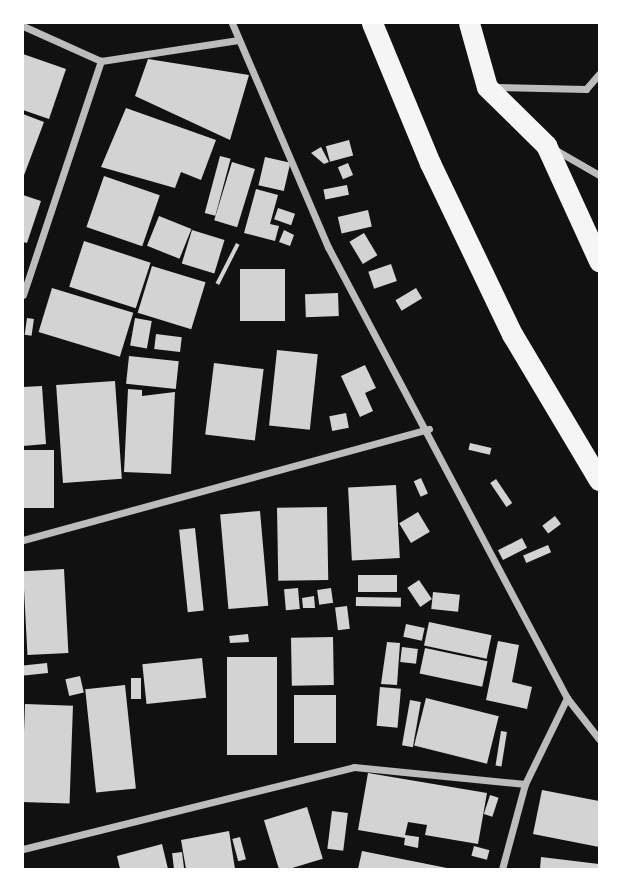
<!DOCTYPE html>
<style>
body{margin:0}
#map{position:relative;width:622px;height:892px;overflow:hidden;background:#111;font-family:"Roboto Condensed",sans-serif}
div>[style]{position:absolute}
.building>*{inset:0;background:#d3d3d3;transform-origin:0 0}
.minor>*{height:7px;margin:-3.5px;padding:0 3.5px;transform-origin:3.5px;border-radius:3.5px;background:#bcbcbc}
.motorway>*{height:21px;margin:-10.5px;padding:0 10.5px;transform-origin:10.5px;border-radius:10.5px;background:#f5f5f5}
span{translate:-50% -50%;white-space:nowrap;text-align:center;line-height:1.15;-webkit-text-stroke:6px #fff;paint-order:stroke}
.frame{position:absolute;inset:0;border:24px solid #fff;pointer-events:none}
</style>
<div id="map">
<div class="building">
<div style="clip-path:polygon(23px 54px,66px 69px,49px 119px,23px 110px)"></div>
<div style="clip-path:polygon(148px 59px,249px 75px,230px 140px,135px 96px)"></div>
<div style="clip-path:polygon(126px 108px,216px 140px,201px 180px,181px 172px,175px 188px,101px 167px)"></div>
<div style="clip-path:polygon(23px 114px,44px 122px,23px 178px)"></div>
<div style="left:349px;top:140px;width:16px;height:24px;rotate:75deg"></div>
<div style="clip-path:polygon(321px 147px,329px 162px,324px 164px,311px 153px)"></div>
<div style="left:220px;top:156px;width:11px;height:59px;rotate:15deg"></div>
<div style="left:265px;top:157px;width:26px;height:29px;rotate:13deg"></div>
<div style="left:232px;top:162px;width:24px;height:61px;rotate:17deg"></div>
<div style="left:348px;top:163px;width:13px;height:11px;rotate:67deg"></div>
<div style="left:104px;top:176px;width:59px;height:54px;rotate:19deg"></div>
<div style="left:347px;top:185px;width:10px;height:24px;rotate:79deg"></div>
<div style="clip-path:polygon(256px 189px,278px 195px,270px 224px,279px 226px,275px 241px,244px 233px)"></div>
<div style="clip-path:polygon(23px 195px,41px 201px,27px 243px,23px 242px)"></div>
<div style="left:278px;top:208px;width:18px;height:12px;rotate:19deg"></div>
<div style="left:368px;top:210px;width:17px;height:31px;rotate:77deg"></div>
<div style="left:159px;top:216px;width:35px;height:32px;rotate:22deg"></div>
<div style="left:192px;top:230px;width:34px;height:35px;rotate:17deg"></div>
<div style="clip-path:polygon(284px 230px,294px 235px,290px 246px,279px 242px)"></div>
<div style="left:364px;top:233px;width:26px;height:17px;rotate:59deg"></div>
<div style="left:84px;top:241px;width:70px;height:48px;rotate:18deg"></div>
<div style="left:236px;top:243px;width:4px;height:45px;rotate:27deg"></div>
<div style="left:391px;top:264px;width:18px;height:24px;rotate:71deg"></div>
<div style="left:152px;top:266px;width:56px;height:49px;rotate:17deg"></div>
<div style="left:240px;top:269px;width:45px;height:52px"></div>
<div style="left:52px;top:288px;width:85px;height:46px;rotate:17deg"></div>
<div style="left:416px;top:288px;width:12px;height:24px;rotate:59deg"></div>
<div style="left:338px;top:293px;width:23px;height:33px;rotate:88deg"></div>
<div style="left:27px;top:318px;width:7px;height:17px;rotate:8deg"></div>
<div style="left:135px;top:318px;width:17px;height:28px;rotate:10deg"></div>
<div style="left:156px;top:334px;width:26px;height:15px;rotate:7deg"></div>
<div style="left:277px;top:350px;width:41px;height:76px;rotate:6deg"></div>
<div style="left:129px;top:356px;width:50px;height:28px;rotate:6deg"></div>
<div style="left:214px;top:363px;width:50px;height:72px;rotate:7deg"></div>
<div style="clip-path:polygon(365px 365px,376px 388px,365px 393px,373px 411px,360px 417px,341px 376px)"></div>
<div style="left:115px;top:381px;width:98px;height:59px;rotate:86deg"></div>
<div style="clip-path:polygon(42px 386px,46px 444px,23px 446px,23px 387px)"></div>
<div style="clip-path:polygon(128px 389px,142px 390px,142px 396px,175px 392px,171px 474px,124px 472px)"></div>
<div style="left:346px;top:413px;width:15px;height:17px;rotate:79deg"></div>
<div style="left:470px;top:443px;width:22px;height:7px;rotate:13deg"></div>
<div style="left:23px;top:450px;width:31px;height:58px"></div>
<div style="left:421px;top:478px;width:17px;height:8px;rotate:66deg"></div>
<div style="left:496px;top:479px;width:29px;height:7px;rotate:56deg"></div>
<div style="left:396px;top:485px;width:73px;height:48px;rotate:87deg"></div>
<div style="left:327px;top:507px;width:73px;height:50px;rotate:89deg"></div>
<div style="left:260px;top:511px;width:95px;height:40px;rotate:85deg"></div>
<div style="left:418px;top:512px;width:23px;height:22px;rotate:59deg"></div>
<div style="left:555px;top:516px;width:10px;height:16px;rotate:53deg"></div>
<div style="left:195px;top:528px;width:83px;height:16px;rotate:84deg"></div>
<div style="left:522px;top:538px;width:11px;height:27px;rotate:63deg"></div>
<div style="left:548px;top:545px;width:8px;height:27px;rotate:67deg"></div>
<div style="left:64px;top:569px;width:84px;height:41px;rotate:87deg"></div>
<div style="left:397px;top:575px;width:17px;height:39px;rotate:90deg"></div>
<div style="left:419px;top:580px;width:23px;height:14px;rotate:56deg"></div>
<div style="left:298px;top:588px;width:21px;height:14px;rotate:85deg"></div>
<div style="left:331px;top:588px;width:15px;height:14px;rotate:82deg"></div>
<div style="left:433px;top:592px;width:27px;height:17px;rotate:6deg"></div>
<div style="clip-path:polygon(314px 596px,315px 608px,303px 608px,302px 598px)"></div>
<div style="left:356px;top:597px;width:45px;height:9px;rotate:1deg"></div>
<div style="left:347px;top:606px;width:23px;height:12px;rotate:83deg"></div>
<div style="left:429px;top:622px;width:64px;height:24px;rotate:12deg"></div>
<div style="left:406px;top:624px;width:19px;height:13px;rotate:12deg"></div>
<div style="clip-path:polygon(248px 634px,249px 642px,230px 643px,229px 636px)"></div>
<div style="left:333px;top:637px;width:48px;height:42px;rotate:89deg"></div>
<div style="clip-path:polygon(498px 641px,519px 645px,512px 682px,532px 687px,527px 709px,486px 700px)"></div>
<div style="clip-path:polygon(387px 642px,400px 643px,397px 685px,381px 684px)"></div>
<div style="left:402px;top:647px;width:16px;height:15px;rotate:7deg"></div>
<div style="left:425px;top:648px;width:64px;height:26px;rotate:12deg"></div>
<div style="left:227px;top:657px;width:50px;height:98px"></div>
<div style="left:202px;top:658px;width:40px;height:60px;rotate:84deg"></div>
<div style="left:47px;top:663px;width:10px;height:24px;rotate:84deg"></div>
<div style="left:80px;top:676px;width:17px;height:15px;rotate:77deg"></div>
<div style="left:141px;top:678px;width:21px;height:10px;rotate:90deg"></div>
<div style="left:125px;top:685px;width:104px;height:40px;rotate:84deg"></div>
<div style="left:380px;top:687px;width:21px;height:39px;rotate:5deg"></div>
<div style="left:294px;top:695px;width:42px;height:48px"></div>
<div style="left:426px;top:698px;width:75px;height:49px;rotate:14deg"></div>
<div style="left:410px;top:700px;width:11px;height:46px;rotate:10deg"></div>
<div style="left:25px;top:704px;width:48px;height:98px;rotate:2deg"></div>
<div style="left:501px;top:731px;width:6px;height:35px;rotate:9deg"></div>
<div style="clip-path:polygon(368px 773px,487px 793px,478px 844px,425px 835px,427px 825px,408px 822px,405px 835px,419px 837px,418px 848px,404px 845px,405px 838px,358px 830px)"></div>
<div style="clip-path:polygon(542px 790px,599px 801px,599px 847px,533px 834px)"></div>
<div style="left:490px;top:795px;width:9px;height:20px;rotate:18deg"></div>
<div style="left:307px;top:807px;width:54px;height:45px;rotate:73deg"></div>
<div style="left:332px;top:811px;width:16px;height:38px;rotate:7deg"></div>
<div style="clip-path:polygon(229px 831px,235px 869px,186px 869px,181px 840px)"></div>
<div style="left:240px;top:837px;width:23px;height:8px;rotate:75deg"></div>
<div style="clip-path:polygon(162px 844px,168px 869px,120px 869px,117px 856px)"></div>
<div style="left:474px;top:846px;width:16px;height:10px;rotate:15deg"></div>
<div style="clip-path:polygon(362px 851px,447px 868px,447px 869px,358px 869px)"></div>
<div style="left:182px;top:852px;width:17px;height:10px;rotate:83deg"></div>
<div style="clip-path:polygon(541px 857px,599px 864px,599px 869px,540px 869px)"></div>
</div>
<div class="minor">
<div style="left:232px;top:23px;width:244px;rotate:66.8deg"></div>
<div style="left:328px;top:247px;width:510px;rotate:62.08deg"></div>
<div style="left:567px;top:698px;width:52px;rotate:52deg"></div>
<div style="left:23px;top:26px;width:85px;rotate:24.2deg"></div>
<div style="left:101px;top:61px;width:139px;rotate:-8.7deg"></div>
<div style="left:495px;top:87px;width:91px;rotate:1.3deg"></div>
<div style="left:586px;top:89px;width:20px;rotate:-49deg"></div>
<div style="left:554px;top:149px;width:52px;rotate:30deg"></div>
<div style="left:23px;top:295px;width:247px;rotate:-71.6deg"></div>
<div style="left:23px;top:540px;width:421px;rotate:-15.3deg"></div>
<div style="left:23px;top:849px;width:341px;rotate:-13.9deg"></div>
<div style="left:354px;top:767px;width:172px;rotate:5.7deg"></div>
<div style="left:502px;top:869px;width:88px;rotate:-74.9deg"></div>
<div style="left:525px;top:784px;width:96px;rotate:-64deg"></div>
</div>
<div class="motorway">
<div style="left:372px;top:23px;width:152px;rotate:67.5deg"></div>
<div style="left:430px;top:163px;width:190px;rotate:64.4deg"></div>
<div style="left:512px;top:334px;width:170px;rotate:59.2deg"></div>
<div style="left:469px;top:23px;width:66px;rotate:74.3deg"></div>
<div style="left:487px;top:87px;width:83px;rotate:44.5deg"></div>
<div style="left:546px;top:145px;width:128px;rotate:65.4deg"></div>
</div>
<div class="frame"></div>
</div>
